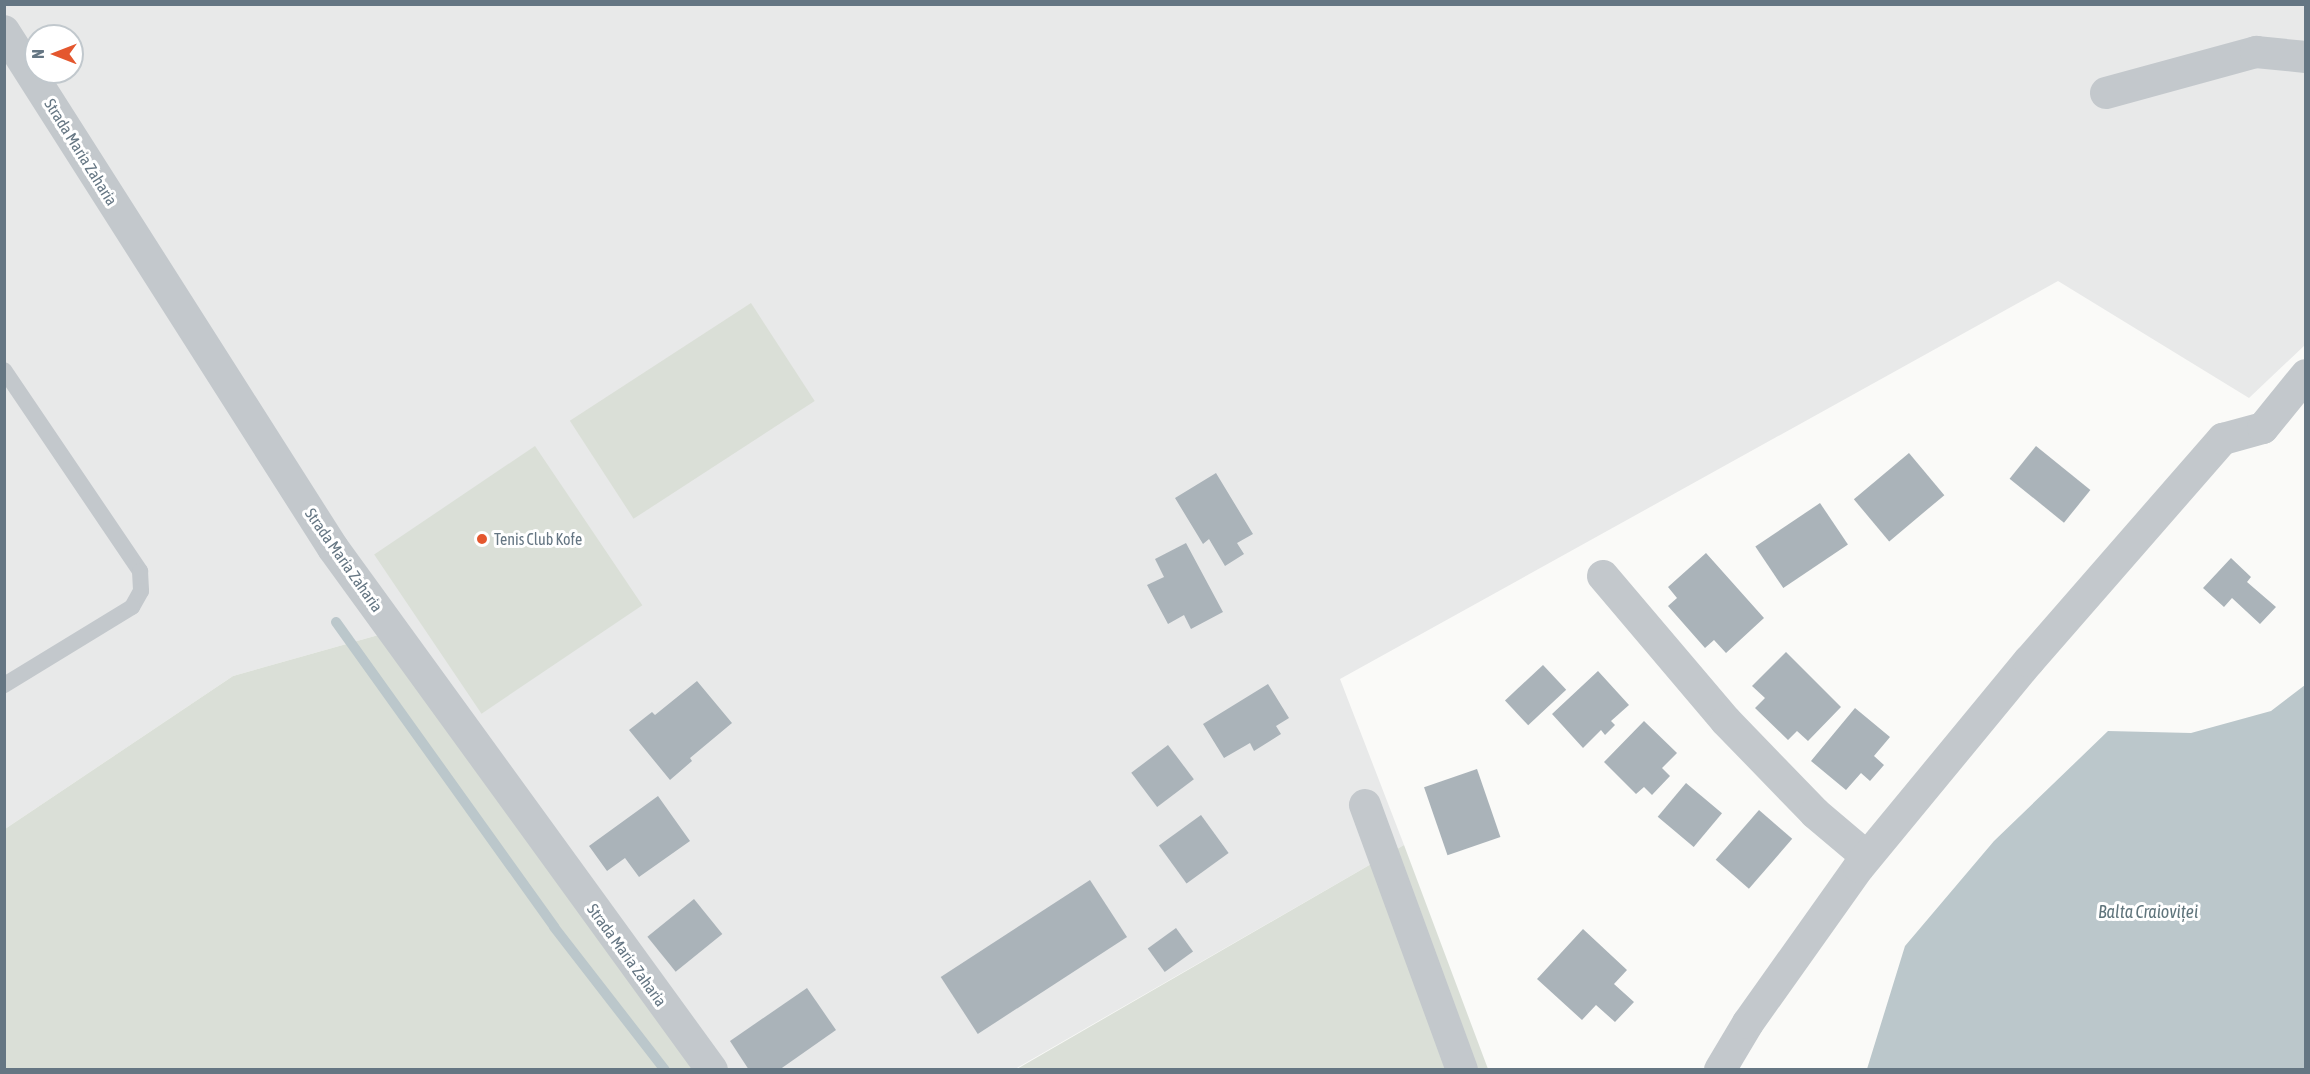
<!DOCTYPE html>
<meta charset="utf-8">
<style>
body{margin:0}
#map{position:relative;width:2310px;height:1074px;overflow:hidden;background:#fafaf8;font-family:"Asap Condensed",sans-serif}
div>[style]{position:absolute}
.built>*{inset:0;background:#e8e9e9}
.green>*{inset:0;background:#dadfd7;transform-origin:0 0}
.water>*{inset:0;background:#bbc7cb}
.stream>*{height:10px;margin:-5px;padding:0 5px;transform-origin:5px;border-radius:5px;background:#bbc7cb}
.building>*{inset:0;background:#aab3b9;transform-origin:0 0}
.lane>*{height:16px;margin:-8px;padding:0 8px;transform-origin:8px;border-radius:8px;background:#c3c8cc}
.street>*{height:32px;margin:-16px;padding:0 16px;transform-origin:16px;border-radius:16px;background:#c3c8cc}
.dots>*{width:16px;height:16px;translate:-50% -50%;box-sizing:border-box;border:3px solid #fff;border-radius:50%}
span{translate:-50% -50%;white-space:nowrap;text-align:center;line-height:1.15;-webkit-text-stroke:6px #fff;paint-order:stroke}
.street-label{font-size:16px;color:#657683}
.poi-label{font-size:16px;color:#657683}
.left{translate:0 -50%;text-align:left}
.water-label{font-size:18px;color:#60757c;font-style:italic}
.frame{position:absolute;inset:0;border:6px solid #657683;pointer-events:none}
.north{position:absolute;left:24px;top:24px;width:60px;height:60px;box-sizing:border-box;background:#fff;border:2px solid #c1c8cd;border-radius:50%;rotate:270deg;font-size:16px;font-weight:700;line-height:24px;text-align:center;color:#657683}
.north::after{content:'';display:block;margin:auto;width:21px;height:27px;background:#e4572e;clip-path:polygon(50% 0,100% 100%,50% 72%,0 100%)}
</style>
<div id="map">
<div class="built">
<div style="clip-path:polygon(evenodd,5px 5px,2305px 5px,2305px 345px,2249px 398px,2058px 281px,1340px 679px,1404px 845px,1015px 1069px,729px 1069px,389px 632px,233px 676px,5px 829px,5px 5px,36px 36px,72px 36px,72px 72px,36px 72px,36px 36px)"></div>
</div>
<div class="green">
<div style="left:751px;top:303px;width:117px;height:216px;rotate:57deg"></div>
<div style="left:535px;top:446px;width:192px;height:194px;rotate:56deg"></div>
<div style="clip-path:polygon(389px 632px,729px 1069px,5px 1070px,5px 829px,233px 676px)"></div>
<div style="clip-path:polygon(1404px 845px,1488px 1069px,1015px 1070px)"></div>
</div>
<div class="water">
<div style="clip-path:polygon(2305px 685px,2305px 1069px,1867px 1069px,1905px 946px,1994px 841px,2108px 731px,2191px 733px,2271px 711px)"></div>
</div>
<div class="stream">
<div style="left:336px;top:622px;width:375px;rotate:54.4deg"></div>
<div style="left:554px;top:927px;width:181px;rotate:52.2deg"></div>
</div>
<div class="building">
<div style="left:2036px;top:446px;width:70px;height:42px;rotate:39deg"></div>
<div style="left:1909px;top:453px;width:55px;height:72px;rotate:50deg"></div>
<div style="clip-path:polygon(1216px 473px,1253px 534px,1237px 543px,1244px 554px,1225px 566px,1209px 539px,1203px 544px,1175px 498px)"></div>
<div style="left:1820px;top:503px;width:50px;height:78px;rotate:56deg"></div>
<div style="clip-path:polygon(1186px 543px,1223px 612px,1191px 629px,1184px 615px,1168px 624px,1147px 585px,1164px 577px,1155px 559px)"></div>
<div style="clip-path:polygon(1706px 553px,1764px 618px,1726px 653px,1714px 640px,1705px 648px,1668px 606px,1677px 598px,1668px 587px)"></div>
<div style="clip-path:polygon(2231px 558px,2251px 577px,2247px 582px,2276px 607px,2260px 624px,2232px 598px,2224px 607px,2203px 588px)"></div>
<div style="clip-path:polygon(1786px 652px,1841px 707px,1808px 741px,1797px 731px,1788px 740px,1755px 708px,1765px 698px,1752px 686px)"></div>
<div style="left:1543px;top:665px;width:34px;height:52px;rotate:47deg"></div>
<div style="clip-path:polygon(1598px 671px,1629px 705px,1611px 721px,1615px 725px,1605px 735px,1601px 730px,1583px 748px,1552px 714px)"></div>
<div style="clip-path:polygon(697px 681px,732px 723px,690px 758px,692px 761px,670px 780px,629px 730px,652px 712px,655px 715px)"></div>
<div style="clip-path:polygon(1268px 684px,1289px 718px,1276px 726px,1281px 734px,1254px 751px,1250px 743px,1224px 758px,1203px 724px)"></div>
<div style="clip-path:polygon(1855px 708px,1890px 737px,1874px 756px,1884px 765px,1870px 781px,1861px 773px,1846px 790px,1811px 761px)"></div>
<div style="clip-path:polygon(1644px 721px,1677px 753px,1662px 768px,1670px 776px,1652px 795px,1644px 787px,1636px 794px,1604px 762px)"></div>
<div style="left:1168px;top:745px;width:43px;height:46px;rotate:53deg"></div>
<div style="left:1477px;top:769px;width:72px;height:56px;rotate:71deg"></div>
<div style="left:1686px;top:783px;width:47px;height:44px;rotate:40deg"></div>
<div style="clip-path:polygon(658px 796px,690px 841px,639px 877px,625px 858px,607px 871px,589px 846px)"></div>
<div style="left:1759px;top:810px;width:44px;height:66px;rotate:41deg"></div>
<div style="left:1201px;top:815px;width:47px;height:52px;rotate:54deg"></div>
<div style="left:1090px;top:880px;width:68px;height:178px;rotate:57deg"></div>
<div style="left:694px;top:899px;width:45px;height:60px;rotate:51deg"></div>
<div style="left:1176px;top:928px;width:29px;height:35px;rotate:54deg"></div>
<div style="clip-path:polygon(1583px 929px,1627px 970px,1614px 984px,1634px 1002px,1615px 1022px,1596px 1005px,1582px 1020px,1537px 979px)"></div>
<div style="clip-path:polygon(807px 988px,836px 1030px,779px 1070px,749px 1070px,730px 1041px)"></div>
</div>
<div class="lane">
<div style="left:4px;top:370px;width:243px;rotate:55.9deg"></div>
<div style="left:140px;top:571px;width:20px;rotate:87deg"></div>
<div style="left:141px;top:591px;width:18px;rotate:119deg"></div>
<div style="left:132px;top:607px;width:150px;rotate:148.6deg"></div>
</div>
<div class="street">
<div style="left:4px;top:31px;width:613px;rotate:57.53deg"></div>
<div style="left:333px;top:548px;width:645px;rotate:54.02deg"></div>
<div style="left:2106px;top:93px;width:156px;rotate:-15.3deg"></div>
<div style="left:2256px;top:52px;width:50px;rotate:5.7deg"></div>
<div style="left:1603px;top:576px;width:190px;rotate:49.7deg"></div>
<div style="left:1726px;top:721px;width:128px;rotate:45.9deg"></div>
<div style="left:1815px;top:813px;width:68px;rotate:40.2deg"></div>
<div style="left:1365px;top:805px;width:282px;rotate:69.9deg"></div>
<div style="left:1720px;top:1070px;width:55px;rotate:-59.2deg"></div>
<div style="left:1748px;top:1023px;width:191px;rotate:-54.6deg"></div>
<div style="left:1859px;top:867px;width:267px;rotate:-50.5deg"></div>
<div style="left:2029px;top:661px;width:295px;rotate:-48.9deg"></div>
<div style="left:2223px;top:439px;width:41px;rotate:-15.4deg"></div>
<div style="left:2263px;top:428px;width:68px;rotate:-50.9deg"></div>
</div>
<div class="dots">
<div style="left:482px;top:539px;background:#e4572e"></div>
</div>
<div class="street-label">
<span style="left:81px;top:152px;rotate:58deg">Strada Maria Zaharia</span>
<span style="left:344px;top:560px;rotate:55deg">Strada Maria Zaharia</span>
<span style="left:627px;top:955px;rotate:54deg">Strada Maria Zaharia</span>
</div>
<div class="poi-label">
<span class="left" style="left:494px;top:539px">Tenis Club Kofe</span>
</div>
<div class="water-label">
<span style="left:2148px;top:912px">Balta Craioviței</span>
</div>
<div class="frame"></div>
<div class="north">N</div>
</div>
